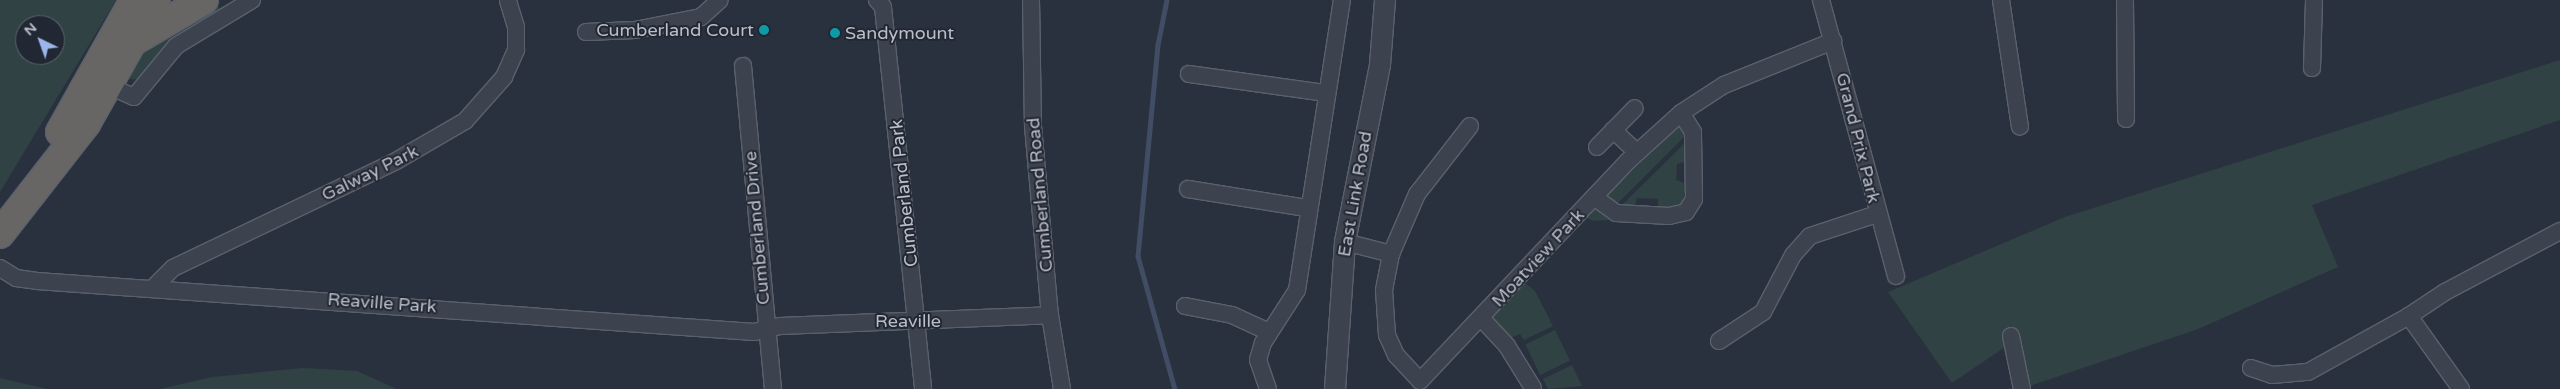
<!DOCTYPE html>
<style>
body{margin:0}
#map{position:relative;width:2560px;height:389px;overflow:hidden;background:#29313e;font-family:"Varela Round",sans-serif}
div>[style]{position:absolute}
.green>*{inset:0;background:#314244;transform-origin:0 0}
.stream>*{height:4.5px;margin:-2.25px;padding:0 2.25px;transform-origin:2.25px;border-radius:2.25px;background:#414d65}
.roads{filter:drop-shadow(1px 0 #5b616c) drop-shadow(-1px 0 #5b616c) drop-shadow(0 1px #5b616c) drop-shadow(0 -1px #5b616c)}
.minor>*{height:16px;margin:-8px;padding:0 8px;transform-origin:8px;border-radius:8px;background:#3d434e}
.tertiary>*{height:20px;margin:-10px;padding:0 10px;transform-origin:10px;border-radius:10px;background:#3d434e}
.trunk>*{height:28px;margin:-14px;padding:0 14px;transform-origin:14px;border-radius:14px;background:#676664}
.dots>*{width:14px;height:14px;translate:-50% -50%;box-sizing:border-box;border:2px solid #222833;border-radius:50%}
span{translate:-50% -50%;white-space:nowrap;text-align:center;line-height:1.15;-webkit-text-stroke:4px #222833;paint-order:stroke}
.poi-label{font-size:18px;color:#babec9}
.right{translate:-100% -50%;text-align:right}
.left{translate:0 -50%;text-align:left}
.street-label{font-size:18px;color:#babec9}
.north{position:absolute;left:15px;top:15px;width:50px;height:50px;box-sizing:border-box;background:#222833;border:1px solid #5f646f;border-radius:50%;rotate:318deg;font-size:14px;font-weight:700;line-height:20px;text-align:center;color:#babec9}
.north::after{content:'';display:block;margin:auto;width:18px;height:22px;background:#9cb5eb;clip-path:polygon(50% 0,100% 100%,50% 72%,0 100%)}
</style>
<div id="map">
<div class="green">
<div style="clip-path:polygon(evenodd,0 0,116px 0,0 192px,0 0,25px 25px,55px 25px,55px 55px,25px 55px,25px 25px)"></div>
<div style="clip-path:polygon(217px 3px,220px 9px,183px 35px,141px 80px,128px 79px,143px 53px)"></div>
<div style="clip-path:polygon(2560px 60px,2560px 120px,2312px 205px,2338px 267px,2198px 329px,2027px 387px,2018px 338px,1952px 383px,1888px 292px,2065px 217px)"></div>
<div style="clip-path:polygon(1680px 126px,1686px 135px,1614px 207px,1607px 194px)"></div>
<div style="clip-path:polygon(1686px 142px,1686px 161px,1677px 164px,1676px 180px,1684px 183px,1685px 190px,1682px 205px,1673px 212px,1658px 208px,1658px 199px,1637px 198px,1635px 207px,1619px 208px)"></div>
<div style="clip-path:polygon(1595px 208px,1598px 209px,1609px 220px,1593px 221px,1584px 216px)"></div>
<div style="clip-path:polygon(1525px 283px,1535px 291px,1553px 326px,1524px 340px,1520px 334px,1508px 339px,1492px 317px)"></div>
<div style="left:1555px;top:330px;width:34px;height:33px;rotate:64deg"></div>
<div style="clip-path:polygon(1572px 365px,1582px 386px,1548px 389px,1543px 379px)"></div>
<div style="clip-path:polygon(303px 368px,357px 371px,397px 389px,160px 389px,212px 377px)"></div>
<div style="clip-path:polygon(0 378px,47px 389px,0 389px)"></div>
</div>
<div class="stream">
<div style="left:1167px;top:0;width:46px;rotate:101.3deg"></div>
<div style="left:1158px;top:45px;width:212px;rotate:95.4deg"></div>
<div style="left:1138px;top:256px;width:138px;rotate:74.5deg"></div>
</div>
<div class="roads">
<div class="minor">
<div style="left:877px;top:0;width:9px;rotate:49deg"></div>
<div style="left:883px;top:7px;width:384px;rotate:84deg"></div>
<div style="left:1031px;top:0;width:126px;rotate:89.1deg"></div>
<div style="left:1033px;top:126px;width:190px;rotate:84.9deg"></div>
<div style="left:1050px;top:315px;width:75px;rotate:80.8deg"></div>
<div style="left:1821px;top:0;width:286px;rotate:74.8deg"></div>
<div style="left:2001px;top:0;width:128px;rotate:81.5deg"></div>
<div style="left:2125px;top:0;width:119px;rotate:89.5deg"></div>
<div style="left:586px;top:32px;width:49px;rotate:-2.3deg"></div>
<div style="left:635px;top:30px;width:67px;rotate:-11.1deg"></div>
<div style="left:701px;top:17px;width:25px;rotate:-42deg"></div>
<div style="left:743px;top:66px;width:324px;rotate:84.7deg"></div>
<div style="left:2312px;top:68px;width:68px;rotate:-88.3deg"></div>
<div style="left:1189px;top:74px;width:138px;rotate:7.9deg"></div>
<div style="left:109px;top:86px;width:27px;rotate:24deg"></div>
<div style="left:134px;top:97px;width:66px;rotate:-50.5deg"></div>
<div style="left:176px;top:46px;width:89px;rotate:-31.2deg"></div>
<div style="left:1470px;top:126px;width:86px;rotate:127.9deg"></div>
<div style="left:1417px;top:194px;width:65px;rotate:113.4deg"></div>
<div style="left:1391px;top:254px;width:37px;rotate:101deg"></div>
<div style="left:1384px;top:290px;width:45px;rotate:86.2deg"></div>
<div style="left:1387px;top:335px;width:22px;rotate:66deg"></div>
<div style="left:1396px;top:355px;width:35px;rotate:47deg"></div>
<div style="left:1420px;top:381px;width:303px;rotate:-46.6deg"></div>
<div style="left:1628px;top:161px;width:72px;rotate:-42.2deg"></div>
<div style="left:1681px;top:113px;width:51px;rotate:-33.1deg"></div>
<div style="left:1724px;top:85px;width:118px;rotate:-22deg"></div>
<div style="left:1613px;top:130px;width:33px;rotate:43deg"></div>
<div style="left:1597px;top:147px;width:54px;rotate:-45.7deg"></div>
<div style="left:1188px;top:189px;width:120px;rotate:9.1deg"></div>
<div style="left:1594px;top:197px;width:27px;rotate:36deg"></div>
<div style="left:1616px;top:213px;width:53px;rotate:3.2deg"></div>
<div style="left:1669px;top:216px;width:17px;rotate:-13deg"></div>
<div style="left:1686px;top:212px;width:15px;rotate:-58deg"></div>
<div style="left:1694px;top:199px;width:67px;rotate:-90.9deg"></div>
<div style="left:1693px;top:132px;width:22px;rotate:-122deg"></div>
<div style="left:1345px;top:242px;width:48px;rotate:14.6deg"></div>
<div style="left:0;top:268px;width:19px;rotate:32deg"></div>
<div style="left:16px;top:278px;width:21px;rotate:8deg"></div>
<div style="left:37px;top:281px;width:719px;rotate:4.07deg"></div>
<div style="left:754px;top:332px;width:27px;rotate:-13deg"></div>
<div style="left:780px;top:326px;width:270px;rotate:-2.3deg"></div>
<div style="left:153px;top:288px;width:28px;rotate:-45deg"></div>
<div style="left:173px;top:268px;width:247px;rotate:-25.6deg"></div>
<div style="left:396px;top:161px;width:80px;rotate:-30.1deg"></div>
<div style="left:465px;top:121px;width:59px;rotate:-48.4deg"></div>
<div style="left:504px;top:77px;width:30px;rotate:-66deg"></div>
<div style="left:516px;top:50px;width:23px;rotate:-90deg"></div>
<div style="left:516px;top:27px;width:28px;rotate:-107deg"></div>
<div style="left:1185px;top:306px;width:48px;rotate:10.8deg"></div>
<div style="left:1232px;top:315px;width:41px;rotate:24.7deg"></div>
<div style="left:1482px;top:319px;width:37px;rotate:47deg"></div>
<div style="left:1507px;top:346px;width:49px;rotate:58.2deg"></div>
<div style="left:2011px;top:336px;width:54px;rotate:78.3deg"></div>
<div style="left:1719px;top:341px;width:53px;rotate:-33.4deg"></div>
<div style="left:1763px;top:312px;width:64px;rotate:-62.2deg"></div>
<div style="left:1793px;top:255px;width:25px;rotate:-48deg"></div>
<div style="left:1810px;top:236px;width:71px;rotate:-18.2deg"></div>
<div style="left:2251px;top:368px;width:22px;rotate:18deg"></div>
<div style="left:2272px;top:375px;width:36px;rotate:-5deg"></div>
<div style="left:2308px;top:372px;width:115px;rotate:-29deg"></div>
<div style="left:1268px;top:389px;width:31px;rotate:-109deg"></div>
<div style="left:1258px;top:360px;width:18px;rotate:-74deg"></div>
<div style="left:1263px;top:343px;width:63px;rotate:-57.3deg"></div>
<div style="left:1297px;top:290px;width:293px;rotate:-81.2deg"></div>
<div style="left:2461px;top:389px;width:90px;rotate:-125.5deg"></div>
<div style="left:2409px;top:316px;width:43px;rotate:-33.7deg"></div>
<div style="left:2445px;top:292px;width:130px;rotate:-27.9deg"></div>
</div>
<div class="tertiary">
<div style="left:1335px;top:389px;width:147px;rotate:-86.1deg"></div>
<div style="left:1345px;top:242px;width:180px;rotate:-78.8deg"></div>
<div style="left:1380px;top:65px;width:65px;rotate:-85.6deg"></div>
</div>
<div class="trunk">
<div style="left:134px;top:41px;width:81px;rotate:-30.4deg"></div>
<div style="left:60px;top:132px;width:151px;rotate:-60.7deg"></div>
<div style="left:0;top:234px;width:140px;rotate:-52deg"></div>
<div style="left:86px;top:124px;width:142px;rotate:-60.6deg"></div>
</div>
</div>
<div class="dots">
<div style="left:764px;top:30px;background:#0f9aa8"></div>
<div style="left:835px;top:33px;background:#0f9aa8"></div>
</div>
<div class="poi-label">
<span class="right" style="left:754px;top:30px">Cumberland Court</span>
<span class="left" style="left:845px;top:33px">Sandymount</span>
</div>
<div class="street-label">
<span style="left:1858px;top:138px;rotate:76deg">Grand Prix Park</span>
<span style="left:370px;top:173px;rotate:-26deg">Galway Park</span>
<span style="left:904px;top:193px;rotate:-96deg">Cumberland Park</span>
<span style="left:1355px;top:194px;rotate:-80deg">East Link Road</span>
<span style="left:1040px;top:195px;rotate:-95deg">Cumberland Road</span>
<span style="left:757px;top:228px;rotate:-95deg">Cumberland Drive</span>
<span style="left:1538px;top:258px;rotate:-47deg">Moatview Park</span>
<span style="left:382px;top:303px;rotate:4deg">Reaville Park</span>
<span style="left:908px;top:321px">Reaville</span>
</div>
<div class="north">N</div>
</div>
